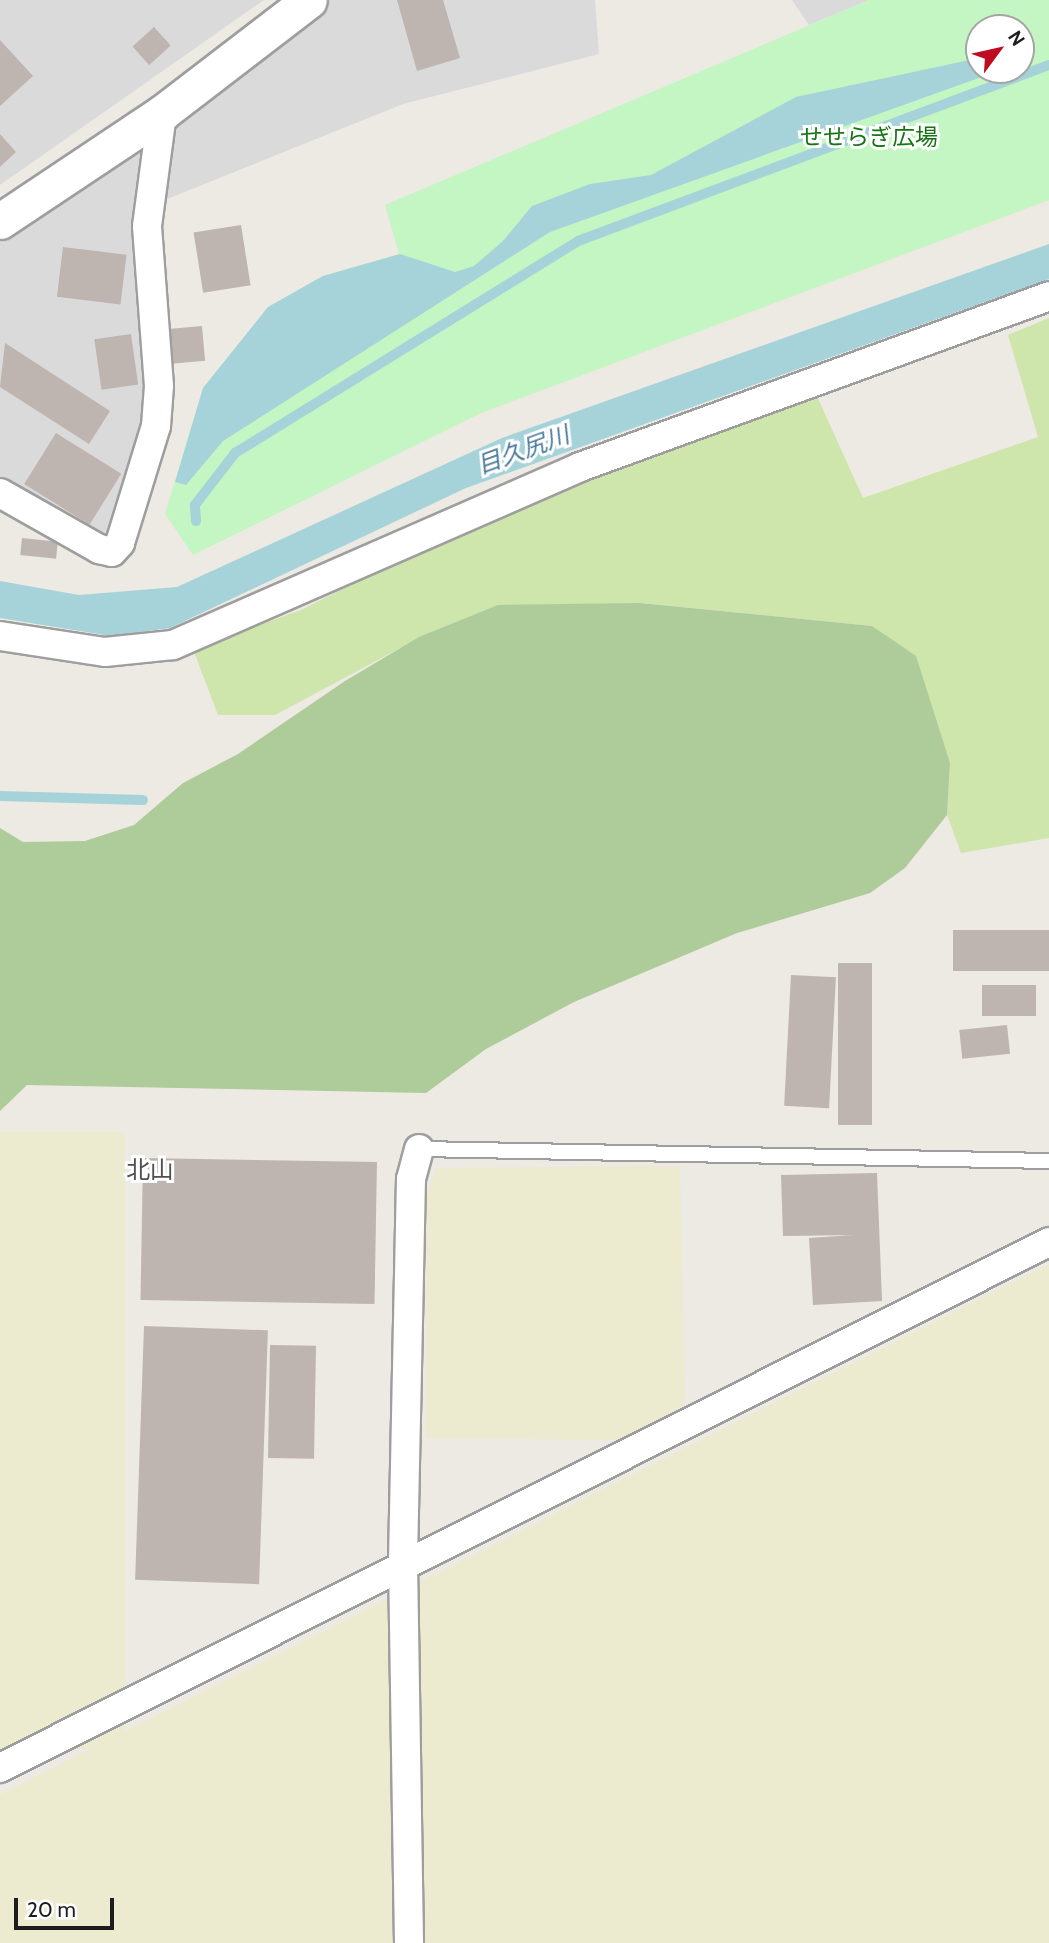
<!DOCTYPE html>
<meta charset="utf-8">
<style>
body{margin:0}
#map{position:relative;width:1049px;height:1943px;overflow:hidden;background:#ede9e3;font-family:Cabin,"Noto Sans JP",sans-serif}
div>[style]{position:absolute}
.residential>*{inset:0;background:#dbdada}
.farmland>*{inset:0;background:#eceacf;transform-origin:0 0}
.grass>*{inset:0;background:#cee5ab}
.forest>*{inset:0;background:#aecb9a}
.park>*{inset:0;background:#c3f6c2}
.water>*{inset:0;background:#a5d3d9}
.stream>*{height:10px;margin:-5px;padding:0 5px;transform-origin:5px;border-radius:5px;background:#a5d3d9}
.building>*{inset:0;background:#beb4b0;transform-origin:0 0}
.roads{filter:drop-shadow(2px 0 #9e9e9e) drop-shadow(-2px 0 #9e9e9e) drop-shadow(0 2px #9e9e9e) drop-shadow(0 -2px #9e9e9e)}
.service>*{height:14px;margin:-7px;padding:0 7px;transform-origin:7px;border-radius:7px;background:#fff}
.minor>*{height:28px;margin:-14px;padding:0 14px;transform-origin:14px;border-radius:14px;background:#fff}
.tertiary>*{height:35px;margin:-17.5px;padding:0 17.5px;transform-origin:17.5px;border-radius:17.5px;background:#fff}
span{translate:-50% -50%;white-space:nowrap;text-align:center;line-height:1.15;-webkit-text-stroke:6px #fff;paint-order:stroke}
.park-label{font-size:23px;color:#147411}
.water-label{font-size:24px;color:#497998;font-style:italic}
.neighbourhood-label{font-size:24px;color:#505050}
.north{position:absolute;left:965px;top:14px;width:70px;height:70px;box-sizing:border-box;background:#fff;border:2px solid #a5a5a5;border-radius:50%;rotate:57deg;font-size:19px;font-weight:700;line-height:28px;text-align:center;color:#1d1d1d}
.north::after{content:'';display:block;margin:auto;width:24px;height:32px;background:#bf0b1f;clip-path:polygon(50% 0,100% 100%,50% 72%,0 100%)}
.scale{position:absolute;left:14px;top:1898px;width:100px;height:32px;box-sizing:border-box;border:4px solid #1d1d1d;border-top:0;padding-left:9px;font-size:21px;line-height:24px;white-space:nowrap;color:#1d1d1d;-webkit-text-stroke:5px #fff;paint-order:stroke}
</style>
<div id="map">
<div class="residential">
<div style="clip-path:polygon(0 0,264px 0,0 185px)"></div>
<div style="clip-path:polygon(330px 0,595px 0,599px 54px,403px 104px,160px 202px,175px 120px)"></div>
<div style="clip-path:polygon(792px 0,869px 0,809px 25px)"></div>
<div style="clip-path:polygon(148px 138px,149px 394px,110px 537px,101px 544px,0 485px,0 238px)"></div>
</div>
<div class="farmland">
<div style="left:0;top:1132px;width:125px;height:617px"></div>
<div style="clip-path:polygon(680px 1166px,685px 1404px,622px 1440px,426px 1438px,427px 1194px,436px 1168px)"></div>
<div style="clip-path:polygon(1049px 1264px,1049px 1943px,0 1943px,0 1795px)"></div>
</div>
<div class="grass">
<div style="clip-path:polygon(1049px 318px,1049px 838px,961px 853px,947px 815px,950px 763px,872px 626px,641px 603px,419px 638px,275px 715px,218px 715px,193px 649px,301px 610px,481px 520px,816px 394px,863px 498px,1038px 437px,1008px 335px)"></div>
</div>
<div class="forest">
<div style="clip-path:polygon(640px 603px,872px 626px,916px 656px,950px 763px,947px 815px,905px 868px,870px 893px,737px 933px,574px 1002px,486px 1049px,426px 1093px,27px 1085px,0 1111px,0 828px,23px 842px,85px 841px,134px 825px,183px 783px,238px 754px,345px 681px,419px 637px,498px 605px)"></div>
</div>
<div class="park">
<div style="clip-path:polygon(evenodd,869px 0,1049px 0,1049px 200px,481px 413px,193px 555px,165px 514px,203px 388px,268px 307px,323px 276px,399px 254px,385px 205px,869px 0,979px 28px,1021px 28px,1021px 70px,979px 70px,979px 28px)"></div>
</div>
<div class="water">
<div style="clip-path:polygon(979px 58px,979px 70px,1001px 70px,550px 232px,223px 441px,186px 485px,175px 482px,203px 388px,268px 307px,323px 276px,400px 254px,455px 272px,474px 266px,503px 241px,532px 206px,590px 184px,651px 175px,796px 97px)"></div>
<div style="clip-path:polygon(1049px 244px,1049px 279px,466px 488px,170px 628px,111px 636px,0 618px,0 581px,79px 595px,177px 587px,502px 438px)"></div>
</div>
<div class="stream">
<div style="left:196px;top:521px;width:16px;rotate:-94deg"></div>
<div style="left:195px;top:505px;width:66px;rotate:-52.4deg"></div>
<div style="left:235px;top:453px;width:403px;rotate:-31.7deg"></div>
<div style="left:578px;top:241px;width:503px;rotate:-20.49deg"></div>
<div style="left:0;top:796px;width:143px;rotate:1.6deg"></div>
</div>
<div class="building">
<div style="clip-path:polygon(397px 0,443px 0,460px 58px,417px 71px)"></div>
<div style="left:154px;top:27px;width:25px;height:29px;rotate:48deg"></div>
<div style="clip-path:polygon(0 40px,33px 76px,0 106px)"></div>
<div style="clip-path:polygon(0 134px,16px 152px,0 167px)"></div>
<div style="left:241px;top:225px;width:61px;height:48px;rotate:81deg"></div>
<div style="left:63px;top:247px;width:64px;height:50px;rotate:7deg"></div>
<div style="left:202px;top:326px;width:35px;height:34px;rotate:85deg"></div>
<div style="left:131px;top:334px;width:51px;height:37px;rotate:82deg"></div>
<div style="clip-path:polygon(5px 343px,110px 411px,89px 444px,0 387px)"></div>
<div style="left:56px;top:433px;width:77px;height:60px;rotate:32deg"></div>
<div style="left:22px;top:538px;width:36px;height:17px;rotate:6deg"></div>
<div style="left:1049px;top:930px;width:41px;height:96px;rotate:90deg"></div>
<div style="left:838px;top:963px;width:34px;height:162px"></div>
<div style="left:791px;top:975px;width:45px;height:131px;rotate:3deg"></div>
<div style="left:1036px;top:985px;width:31px;height:54px;rotate:90deg"></div>
<div style="left:1007px;top:1025px;width:29px;height:48px;rotate:84deg"></div>
<div style="left:143px;top:1158px;width:234px;height:142px;rotate:1deg"></div>
<div style="clip-path:polygon(877px 1173px,882px 1301px,813px 1305px,809px 1238px,853px 1235px,783px 1236px,781px 1175px)"></div>
<div style="left:144px;top:1326px;width:124px;height:254px;rotate:2deg"></div>
<div style="left:270px;top:1345px;width:46px;height:113px;rotate:1deg"></div>
</div>
<div class="roads">
<div class="service">
<div style="left:419px;top:1149px;width:630px;rotate:1.09deg"></div>
</div>
<div class="minor">
<div style="left:0;top:493px;width:114px;rotate:29.5deg"></div>
<div style="left:99px;top:549px;width:13px;rotate:13deg"></div>
<div style="left:112px;top:552px;width:12px;rotate:-48deg"></div>
<div style="left:120px;top:543px;width:122px;rotate:-72.9deg"></div>
<div style="left:156px;top:426px;width:40px;rotate:-85.7deg"></div>
<div style="left:159px;top:386px;width:160px;rotate:-94.3deg"></div>
<div style="left:147px;top:226px;width:114px;rotate:-82.4deg"></div>
<div style="left:0;top:636px;width:106px;rotate:8.7deg"></div>
<div style="left:105px;top:652px;width:68px;rotate:-5.9deg"></div>
<div style="left:173px;top:645px;width:444px;rotate:-23.6deg"></div>
<div style="left:580px;top:467px;width:499px;rotate:-20deg"></div>
<div style="left:0;top:1768px;width:1173px;rotate:-26.63deg"></div>
<div style="left:409px;top:1943px;width:383px;rotate:-90.9deg"></div>
<div style="left:403px;top:1560px;width:381px;rotate:-88.8deg"></div>
<div style="left:411px;top:1179px;width:31px;rotate:-75deg"></div>
</div>
<div class="tertiary">
<div style="left:0;top:221px;width:195px;rotate:-33.7deg"></div>
<div style="left:162px;top:113px;width:185px;rotate:-37.5deg"></div>
</div>
</div>
<div class="park-label">
<span style="left:869px;top:137px">せせらぎ広場</span>
</div>
<div class="water-label">
<span style="left:523px;top:450px;rotate:-20deg">目久尻川</span>
</div>
<div class="neighbourhood-label">
<span style="left:150px;top:1170px">北山</span>
</div>
<div class="north">N</div>
<div class="scale">20 m</div>
</div>
